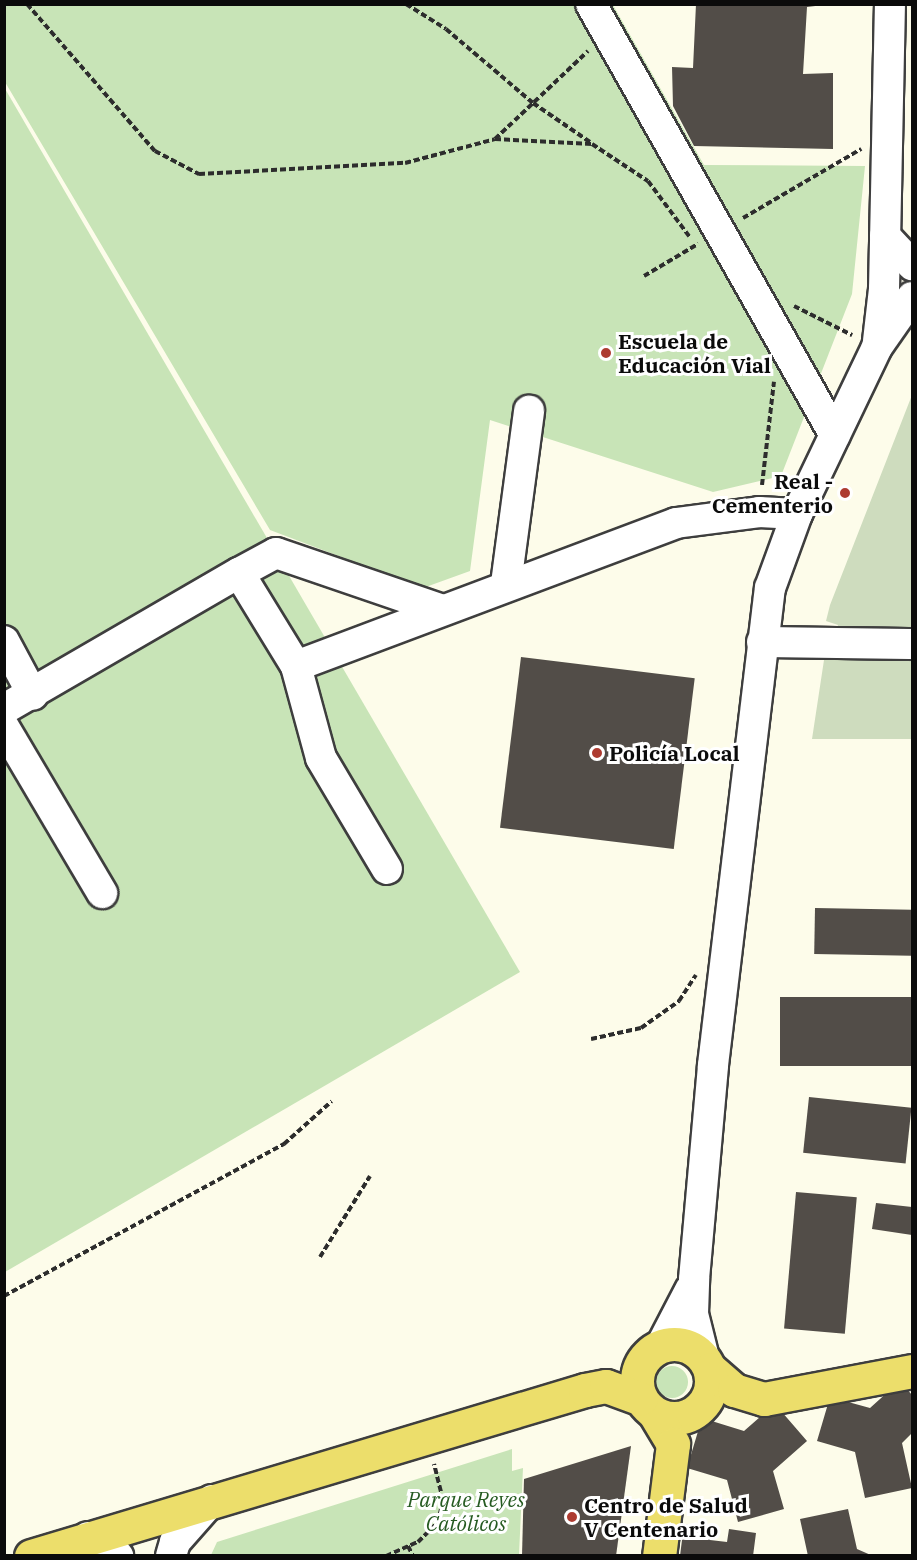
<!DOCTYPE html>
<meta charset="utf-8">
<style>
body{margin:0}
#map{position:relative;width:917px;height:1560px;overflow:hidden;background:#fdfcea;font-family:"IBM Plex Serif",serif}
div>[style]{position:absolute}
.green>*{inset:0;background:#c8e4b7}
.round{border-radius:50%}
.cemetery>*{inset:0;background:#cedcbe}
.building>*{inset:0;background:#524d48;transform-origin:0 0}
.path>*{height:4px;margin-top:-2px;transform-origin:0;background:repeating-linear-gradient(90deg,#2d2d2d 0 6px,transparent 0 9px)}
.roads{filter:drop-shadow(2px 0 #3e3e3e) drop-shadow(-2px 0 #3e3e3e) drop-shadow(0 2px #3e3e3e) drop-shadow(0 -2px #3e3e3e)}
.minor>*{height:30px;margin:-15px;padding:0 15px;transform-origin:15px;border-radius:15px;background:#fff}
.major>*{height:33px;margin:-16.5px;padding:0 16.5px;transform-origin:16.5px;border-radius:16.5px;background:#ecde6b}
.major>.ring{margin:-16.5px;padding:0;box-sizing:content-box;background:none;border:33px solid #ecde6b;border-radius:50%}
.dots>*{width:16px;height:16px;translate:-50% -50%;box-sizing:border-box;border:3px solid #fff;border-radius:50%}
span{translate:-50% -50%;white-space:nowrap;text-align:center;line-height:1.15;-webkit-text-stroke:6px #fff;paint-order:stroke}
.poi-label{font-size:21px;color:#0b0b0b;font-weight:700}
.left{translate:0 -50%;text-align:left}
.right{translate:-100% -50%;text-align:right}
.park-label{font-size:21px;color:#265b22;font-style:italic}
.frame{position:absolute;inset:0;border:6px solid #0b0b0b;pointer-events:none}
</style>
<div id="map">
<div class="green">
<div style="clip-path:polygon(4px 5px,613px 5px,704px 165px,865px 166px,852px 294px,781px 476px,713px 492px,490px 420px,470px 571px,423px 588px,270px 530px,5px 82px)"></div>
<div style="clip-path:polygon(4px 87px,520px 972px,5px 1272px,4px 1272px)"></div>
<div class="round" style="left:656px;top:1366px;width:32px;height:32px"></div>
<div style="clip-path:polygon(512px 1449px,512px 1471px,523px 1468px,519px 1555px,211px 1555px,217px 1542px)"></div>
</div>
<div class="cemetery">
<div style="clip-path:polygon(912px 395px,912px 739px,812px 739px,824px 660px,830px 654px,838px 625px,826px 621px,830px 605px)"></div>
</div>
<div class="building">
<div style="clip-path:polygon(696px 4px,832px 4px,807px 7px,803px 74px,833px 73px,833px 149px,694px 146px,673px 106px,672px 67px,693px 68px)"></div>
<div style="left:521px;top:657px;width:175px;height:172px;rotate:7deg"></div>
<div style="left:815px;top:908px;width:97px;height:46px;rotate:1deg"></div>
<div style="left:912px;top:997px;width:69px;height:132px;rotate:90deg"></div>
<div style="left:809px;top:1097px;width:103px;height:56px;rotate:6deg"></div>
<div style="left:796px;top:1192px;width:61px;height:137px;rotate:5deg"></div>
<div style="clip-path:polygon(876px 1203px,912px 1207px,912px 1235px,872px 1229px)"></div>
<div style="clip-path:polygon(900px 1381px,912px 1395px,912px 1433px,902px 1443px,912px 1488px,865px 1498px,855px 1452px,817px 1441px,830px 1397px,870px 1408px)"></div>
<div style="clip-path:polygon(775px 1404px,807px 1441px,773px 1471px,784px 1509px,738px 1522px,727px 1480px,687px 1468px,702px 1418px,744px 1431px)"></div>
<div style="clip-path:polygon(631px 1446px,616px 1556px,522px 1556px,524px 1479px)"></div>
<div style="clip-path:polygon(848px 1509px,857px 1549px,873px 1556px,808px 1556px,800px 1519px)"></div>
<div style="clip-path:polygon(684px 1524px,711px 1529px,710px 1540px,727px 1542px,729px 1529px,756px 1533px,753px 1556px,680px 1556px)"></div>
</div>
<div class="path">
<div style="left:27px;top:4px;width:195px;rotate:49deg"></div>
<div style="left:155px;top:151px;width:50px;rotate:27.6deg"></div>
<div style="left:199px;top:174px;width:206px;rotate:-3.1deg"></div>
<div style="left:405px;top:163px;width:93px;rotate:-14.9deg"></div>
<div style="left:495px;top:139px;width:128px;rotate:-43.4deg"></div>
<div style="left:406px;top:4px;width:47px;rotate:32deg"></div>
<div style="left:446px;top:29px;width:114px;rotate:40.4deg"></div>
<div style="left:533px;top:103px;width:69px;rotate:34.4deg"></div>
<div style="left:495px;top:139px;width:97px;rotate:3deg"></div>
<div style="left:592px;top:144px;width:67px;rotate:33.5deg"></div>
<div style="left:648px;top:181px;width:69px;rotate:53.3deg"></div>
<div style="left:743px;top:218px;width:137px;rotate:-30.3deg"></div>
<div style="left:644px;top:276px;width:63px;rotate:-30.7deg"></div>
<div style="left:794px;top:306px;width:65px;rotate:26.6deg"></div>
<div style="left:762px;top:485px;width:104px;rotate:-83.4deg"></div>
<div style="left:591px;top:1039px;width:51px;rotate:-12.4deg"></div>
<div style="left:641px;top:1028px;width:47px;rotate:-35.4deg"></div>
<div style="left:679px;top:1001px;width:31px;rotate:-57deg"></div>
<div style="left:320px;top:1257px;width:95px;rotate:-58.3deg"></div>
<div style="left:4px;top:1296px;width:319px;rotate:-28.5deg"></div>
<div style="left:284px;top:1144px;width:64px;rotate:-41.9deg"></div>
<div style="left:408px;top:1546px;width:11px;rotate:63deg"></div>
<div style="left:386px;top:1556px;width:35px;rotate:-24deg"></div>
<div style="left:418px;top:1542px;width:28px;rotate:-45deg"></div>
<div style="left:438px;top:1522px;width:23px;rotate:-77deg"></div>
<div style="left:443px;top:1500px;width:37px;rotate:-104deg"></div>
</div>
<div class="roads">
<div class="minor">
<div style="left:591px;top:4px;width:495px;rotate:60.5deg"></div>
<div style="left:885px;top:236px;width:40px;rotate:47deg"></div>
<div style="left:878px;top:341px;width:52px;rotate:-83.4deg"></div>
<div style="left:884px;top:289px;width:285px;rotate:-88.8deg"></div>
<div style="left:239px;top:573px;width:42px;rotate:-28.4deg"></div>
<div style="left:276px;top:553px;width:173px;rotate:18.9deg"></div>
<div style="left:506px;top:584px;width:175px;rotate:-82.4deg"></div>
<div style="left:4px;top:641px;width:61px;rotate:61.8deg"></div>
<div style="left:762px;top:642px;width:150px;rotate:0.8deg"></div>
<div style="left:296px;top:666px;width:95px;rotate:74.8deg"></div>
<div style="left:321px;top:758px;width:129px;rotate:59.3deg"></div>
<div style="left:4px;top:709px;width:272px;rotate:-30.1deg"></div>
<div style="left:239px;top:573px;width:109px;rotate:58.5deg"></div>
<div style="left:296px;top:666px;width:406px;rotate:-20.6deg"></div>
<div style="left:676px;top:523px;width:84px;rotate:-7.5deg"></div>
<div style="left:759px;top:512px;width:38px;rotate:3deg"></div>
<div style="left:4px;top:727px;width:193px;rotate:59.4deg"></div>
<div style="left:661px;top:1346px;width:63px;rotate:-62.6deg"></div>
<div style="left:704px;top:1358px;width:45px;rotate:-104deg"></div>
<div style="left:693px;top:1314px;width:35px;rotate:-88deg"></div>
<div style="left:694px;top:1279px;width:215px;rotate:-84.9deg"></div>
<div style="left:713px;top:1065px;width:480px;rotate:-83.2deg"></div>
<div style="left:770px;top:588px;width:79px;rotate:-70deg"></div>
<div style="left:797px;top:514px;width:185px;rotate:-64.4deg"></div>
<div style="left:877px;top:347px;width:61px;rotate:-55deg"></div>
<div style="left:88px;top:1537px;width:21px;rotate:19deg"></div>
<div style="left:108px;top:1544px;width:16px;rotate:50deg"></div>
<div style="left:171px;top:1556px;width:15px;rotate:-74deg"></div>
<div style="left:175px;top:1542px;width:56px;rotate:-48.6deg"></div>
</div>
<div class="major">
<div class="ring" style="left:637px;top:1344px;width:41px;height:41px"></div>
<div style="left:710px;top:1369px;width:32px;rotate:41deg"></div>
<div style="left:734px;top:1390px;width:31px;rotate:17deg"></div>
<div style="left:764px;top:1399px;width:151px;rotate:-10.7deg"></div>
<div style="left:655px;top:1414px;width:35px;rotate:59deg"></div>
<div style="left:673px;top:1444px;width:113px;rotate:97.1deg"></div>
<div style="left:31px;top:1556px;width:578px;rotate:-16.68deg"></div>
<div style="left:585px;top:1390px;width:21px;rotate:-11deg"></div>
<div style="left:606px;top:1386px;width:37px;rotate:20deg"></div>
</div>
</div>
<div class="dots">
<div style="left:606px;top:353px;background:#ad3b30"></div>
<div style="left:845px;top:493px;background:#ad3b30"></div>
<div style="left:597px;top:753px;background:#ad3b30"></div>
<div style="left:572px;top:1517px;background:#ad3b30"></div>
</div>
<div class="poi-label">
<span class="left" style="left:618px;top:353px">Escuela de<br>Educación Vial</span>
<span class="right" style="left:833px;top:493px">Real -<br>Cementerio</span>
<span class="left" style="left:609px;top:753px">Policía Local</span>
<span class="left" style="left:584px;top:1517px">Centro de Salud<br>V Centenario</span>
</div>
<div class="park-label">
<span style="left:466px;top:1511px">Parque Reyes<br>Católicos</span>
</div>
<div class="frame"></div>
</div>
